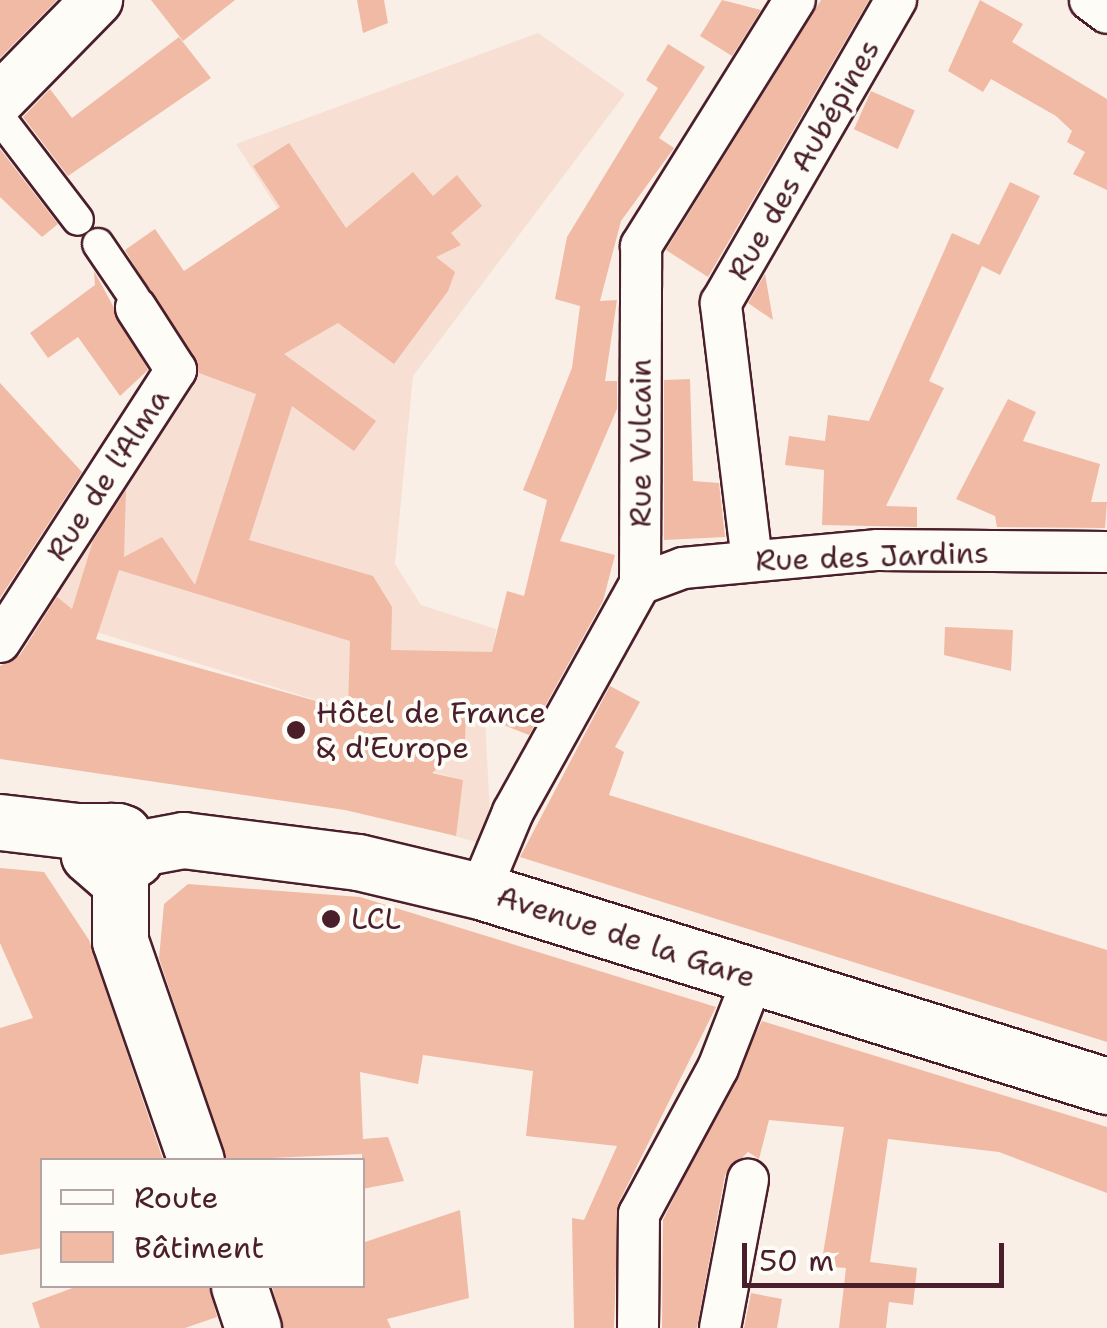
<!DOCTYPE html>
<meta charset="utf-8">
<style>
body{margin:0}
#map{position:relative;width:1107px;height:1328px;overflow:hidden;background:#faefe7;font-family:"Shantell Sans",sans-serif}
div>[style]{position:absolute}
.built>*{inset:0;background:#f7dfd3}
.building>*{inset:0;background:#f0baa5;transform-origin:0 0}
.roads{filter:drop-shadow(2px 0 #4a1f2b) drop-shadow(-2px 0 #4a1f2b) drop-shadow(0 2px #4a1f2b) drop-shadow(0 -2px #4a1f2b)}
.pedestrian>*{height:30px;margin:-15px;padding:0 15px;transform-origin:15px;border-radius:15px;background:#fdfcf7}
.minor>*{height:40px;margin:-20px;padding:0 20px;transform-origin:20px;border-radius:20px;background:#fdfcf7}
.tertiary>*{height:50px;margin:-25px;padding:0 25px;transform-origin:25px;border-radius:25px;background:#fdfcf7}
.secondary>*{height:55px;margin:-27.5px;padding:0 27.5px;transform-origin:27.5px;border-radius:27.5px;background:#fdfcf7}
.dots>*{width:28px;height:28px;translate:-50% -50%;box-sizing:border-box;border:5px solid #fdfcf7;border-radius:50%}
span{translate:-50% -50%;white-space:nowrap;text-align:center;line-height:1.15;-webkit-text-stroke:8px #fdfcf7;paint-order:stroke}
.street-label{font-size:30px;color:#4a1f2b}
.poi-label{font-size:30px;color:#4a1f2b}
.left{translate:0 -50%;text-align:left}
.legend{position:absolute;left:40px;top:1158px;width:325px;height:130px;box-sizing:border-box;background:#fdfcf7;border:2px solid #b5a4a5;margin:0;padding:12px 18px;list-style:none;font-size:30px;color:#4a1f2b}
.legend li{display:flex;align-items:center;gap:20px;height:50px}
.legend b{width:50px;border:2px solid #b5a4a5}
.scale{position:absolute;left:742px;top:1243px;width:262px;height:45px;box-sizing:border-box;border:5px solid #4a1f2b;border-top:0;padding-left:12px;font-size:30px;line-height:35px;white-space:nowrap;color:#4a1f2b;-webkit-text-stroke:8px #fdfcf7;paint-order:stroke}
</style>
<div id="map">
<div class="built">
<div style="clip-path:polygon(538px 33px,625px 94px,413px 376px,395px 564px,421px 605px,496px 629px,485px 720px,490px 813px,476px 842px,451px 835px,463px 780px,418px 768px,465px 744px,467px 658px,348px 710px,32px 612px,187px 369px,317px 270px,236px 144px)"></div>
</div>
<div class="building">
<div style="clip-path:polygon(0 0,57px 0,0 58px)"></div>
<div style="clip-path:polygon(151px 0,235px 0,183px 41px)"></div>
<div style="clip-path:polygon(357px 0,384px 0,388px 23px,363px 33px)"></div>
<div style="clip-path:polygon(722px 0,761px 10px,732px 56px,700px 36px)"></div>
<div style="clip-path:polygon(821px 0,869px 0,708px 277px,666px 250px)"></div>
<div style="clip-path:polygon(980px 0,1023px 24px,1012px 42px,1107px 99px,1107px 190px,1073px 174px,1085px 152px,1067px 142px,1072px 131px,1056px 116px,991px 79px,983px 92px,948px 71px)"></div>
<div style="clip-path:polygon(179px 37px,211px 78px,68px 176px,23px 117px,50px 89px,72px 118px)"></div>
<div style="clip-path:polygon(evenodd,668px 44px,705px 67px,659px 138px,674px 148px,621px 221px,600px 301px,617px 300px,605px 381px,617px 381px,617px 409px,560px 541px,615px 555px,603px 601px,529px 735px,466px 710px,465px 744px,432px 773px,463px 780px,456px 836px,345px 810px,0 759px,0 666px,20px 655px,57px 597px,72px 609px,93px 541px,126px 490px,124px 557px,162px 537px,195px 585px,256px 394px,199px 373px,125px 250px,155px 229px,184px 271px,280px 207px,253px 166px,289px 143px,346px 228px,413px 172px,433px 196px,457px 175px,482px 206px,451px 233px,461px 245px,436px 257px,455px 272px,448px 291px,394px 364px,338px 323px,284px 354px,376px 421px,354px 451px,292px 406px,249px 540px,373px 576px,392px 607px,391px 650px,492px 652px,507px 591px,524px 596px,547px 500px,523px 490px,572px 368px,580px 306px,555px 299px,567px 237px,658px 88px,646px 80px,668px 44px,119px 570px,350px 641px,348px 710px,96px 639px,119px 570px)"></div>
<div style="left:871px;top:91px;width:48px;height:42px;rotate:24deg"></div>
<div style="clip-path:polygon(0 149px,58px 224px,42px 237px,0 197px)"></div>
<div style="clip-path:polygon(1010px 182px,1040px 196px,1000px 275px,982px 266px,929px 381px,944px 388px,886px 506px,917px 507px,917px 527px,822px 525px,824px 470px,785px 465px,789px 436px,825px 441px,828px 415px,869px 421px,952px 233px,979px 245px)"></div>
<div style="clip-path:polygon(94px 271px,148px 370px,120px 396px,78px 337px,48px 358px,30px 333px,95px 285px)"></div>
<div style="clip-path:polygon(765px 274px,773px 320px,748px 303px)"></div>
<div style="clip-path:polygon(690px 379px,693px 481px,719px 483px,725px 537px,664px 540px,664px 380px)"></div>
<div style="clip-path:polygon(0 383px,82px 472px,0 598px)"></div>
<div style="clip-path:polygon(1008px 399px,1036px 412px,1023px 441px,1100px 464px,1091px 502px,1107px 502px,1105px 528px,997px 527px,995px 516px,956px 499px)"></div>
<div style="clip-path:polygon(945px 627px,1013px 630px,1011px 671px,944px 655px)"></div>
<div style="clip-path:polygon(610px 686px,640px 702px,615px 747px,624px 752px,609px 795px,1107px 950px,1107px 1042px,520px 857px)"></div>
<div style="clip-path:polygon(0 868px,44px 872px,89px 940px,163px 1160px,42px 1160px,42px 1248px,0 1255px,0 1028px,33px 1018px,0 943px)"></div>
<div style="clip-path:polygon(188px 884px,360px 897px,716px 1007px,618px 1204px,614px 1328px,574px 1328px,572px 1218px,584px 1220px,617px 1146px,526px 1136px,533px 1071px,423px 1055px,418px 1084px,360px 1072px,363px 1139px,388px 1137px,404px 1181px,362px 1189px,362px 1154px,226px 1160px,159px 958px,164px 904px)"></div>
<div style="clip-path:polygon(762px 1021px,1107px 1127px,1107px 1193px,999px 1152px,888px 1139px,870px 1262px,917px 1268px,913px 1305px,889px 1302px,886px 1328px,839px 1328px,846px 1268px,821px 1266px,844px 1127px,769px 1120px,759px 1159px,748px 1152px,725px 1175px,697px 1328px,662px 1328px,663px 1220px)"></div>
<div style="clip-path:polygon(460px 1210px,469px 1298px,387px 1319px,391px 1328px,283px 1328px,272px 1286px,362px 1286px,362px 1243px)"></div>
<div style="clip-path:polygon(78px 1286px,209px 1286px,217px 1317px,185px 1328px,40px 1328px,32px 1303px)"></div>
<div style="clip-path:polygon(751px 1293px,782px 1299px,777px 1328px,744px 1328px)"></div>
</div>
<div class="roads">
<div class="pedestrian">
<div style="left:0;top:118px;width:128px;rotate:52.6deg"></div>
<div style="left:98px;top:244px;width:64px;rotate:55.8deg"></div>
</div>
<div class="minor">
<div style="left:1090px;top:0;width:21px;rotate:37deg"></div>
<div style="left:752px;top:561px;width:260px;rotate:-96.9deg"></div>
<div style="left:721px;top:303px;width:350px;rotate:-60deg"></div>
<div style="left:640px;top:584px;width:46px;rotate:-20.4deg"></div>
<div style="left:683px;top:568px;width:196px;rotate:-5.3deg"></div>
<div style="left:878px;top:550px;width:229px;rotate:0.5deg"></div>
<div style="left:0;top:642px;width:324px;rotate:-57.1deg"></div>
<div style="left:176px;top:370px;width:74px;rotate:-122.8deg"></div>
<div style="left:480px;top:891px;width:86px;rotate:-67.3deg"></div>
<div style="left:513px;top:812px;width:261px;rotate:-60.9deg"></div>
<div style="left:640px;top:584px;width:338px;rotate:-89.8deg"></div>
<div style="left:641px;top:246px;width:290px;rotate:-58deg"></div>
<div style="left:638px;top:1328px;width:114px;rotate:-89.5deg"></div>
<div style="left:639px;top:1214px;width:166px;rotate:-61.6deg"></div>
<div style="left:718px;top:1068px;width:97px;rotate:-68.7deg"></div>
<div style="left:720px;top:1328px;width:151px;rotate:-79.3deg"></div>
</div>
<div class="tertiary">
<div style="left:0;top:99px;width:139px;rotate:-45.6deg"></div>
</div>
<div class="secondary">
<div style="left:0;top:822px;width:78px;rotate:6.7deg"></div>
<div style="left:77px;top:831px;width:40px"></div>
<div style="left:117px;top:831px;width:6px;rotate:18deg"></div>
<div style="left:123px;top:833px;width:28px;rotate:64deg"></div>
<div style="left:135px;top:858px;width:28px;rotate:141deg"></div>
<div style="left:113px;top:876px;width:32px;rotate:-139deg"></div>
<div style="left:89px;top:855px;width:32px;rotate:-49deg"></div>
<div style="left:135px;top:849px;width:49px;rotate:-10.6deg"></div>
<div style="left:183px;top:840px;width:176px;rotate:7.2deg"></div>
<div style="left:358px;top:862px;width:125px;rotate:13.4deg"></div>
<div style="left:480px;top:891px;width:657px;rotate:17.28deg"></div>
<div style="left:120px;top:875px;width:66px;rotate:90deg"></div>
<div style="left:120px;top:941px;width:232px;rotate:70.9deg"></div>
<div style="left:239px;top:1286px;width:44px;rotate:71.6deg"></div>
</div>
</div>
<div class="dots">
<div style="left:296px;top:730px;background:#4a1f2b"></div>
<div style="left:331px;top:919px;background:#4a1f2b"></div>
</div>
<div class="street-label">
<span style="left:804px;top:160px;rotate:-60deg">Rue des Aubépines</span>
<span style="left:641px;top:443px;rotate:-90deg">Rue Vulcain</span>
<span style="left:108px;top:475px;rotate:-57deg">Rue de l'Alma</span>
<span style="left:872px;top:557px;rotate:-2deg">Rue des Jardins</span>
<span style="left:626px;top:937px;rotate:18deg">Avenue de la Gare</span>
</div>
<div class="poi-label">
<span class="left" style="left:316px;top:730px">Hôtel de France<br>&amp; d'Europe</span>
<span class="left" style="left:351px;top:919px">LCL</span>
</div>
<ul class="legend">
<li><b style="height:12px;background:#fdfcf7"></b>Route</li>
<li><b style="height:28px;background:#f0baa5"></b>Bâtiment</li>
</ul>
<div class="scale">50 m</div>
</div>
